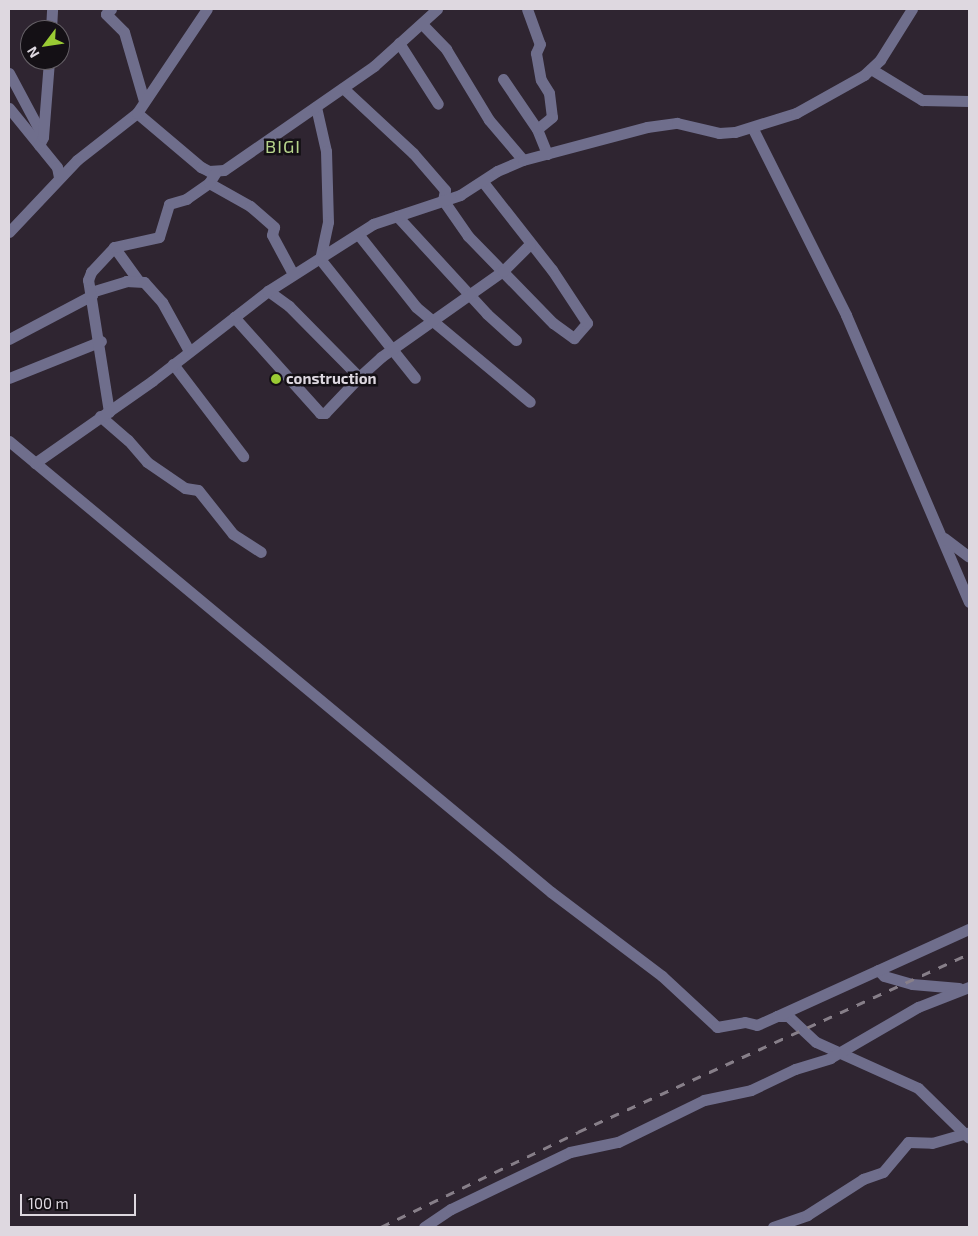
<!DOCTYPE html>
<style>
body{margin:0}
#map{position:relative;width:978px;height:1236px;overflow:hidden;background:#2f2531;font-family:"Exo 2",sans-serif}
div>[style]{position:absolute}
.minor>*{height:11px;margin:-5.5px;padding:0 5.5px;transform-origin:5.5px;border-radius:5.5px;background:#6f6e8c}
.rail>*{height:2.5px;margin-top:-1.25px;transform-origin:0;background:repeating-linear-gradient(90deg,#877f89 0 9px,transparent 0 18px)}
.dots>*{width:14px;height:14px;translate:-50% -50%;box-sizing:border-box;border:2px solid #141015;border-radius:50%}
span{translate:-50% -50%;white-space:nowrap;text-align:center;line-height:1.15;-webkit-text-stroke:5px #141015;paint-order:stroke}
.poi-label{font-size:15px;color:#ded8e0;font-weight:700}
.left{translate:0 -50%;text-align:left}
.quarter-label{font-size:18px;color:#b7d48c;letter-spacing:1px}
.frame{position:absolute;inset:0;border:10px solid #ded8e0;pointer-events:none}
.north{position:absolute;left:20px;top:20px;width:50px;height:50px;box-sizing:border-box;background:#141015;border:1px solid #656066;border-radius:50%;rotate:239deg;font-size:14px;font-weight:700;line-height:20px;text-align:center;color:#ded8e0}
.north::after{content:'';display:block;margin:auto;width:18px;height:22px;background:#9acb34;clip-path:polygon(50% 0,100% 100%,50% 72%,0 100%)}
.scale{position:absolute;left:20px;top:1194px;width:116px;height:22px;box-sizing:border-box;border:2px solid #ded8e0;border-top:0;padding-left:6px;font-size:15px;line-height:18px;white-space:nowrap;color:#ded8e0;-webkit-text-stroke:4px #141015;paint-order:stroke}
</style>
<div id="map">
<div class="minor">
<div style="left:111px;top:9px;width:7px;rotate:135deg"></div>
<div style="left:106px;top:14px;width:25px;rotate:45deg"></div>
<div style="left:124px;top:32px;width:72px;rotate:73.8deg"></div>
<div style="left:527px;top:9px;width:37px;rotate:70deg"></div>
<div style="left:540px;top:44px;width:10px;rotate:114deg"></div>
<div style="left:536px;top:53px;width:27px;rotate:80deg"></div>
<div style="left:541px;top:80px;width:15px;rotate:58deg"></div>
<div style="left:549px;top:93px;width:24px;rotate:83deg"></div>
<div style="left:552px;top:117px;width:19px;rotate:141deg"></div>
<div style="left:537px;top:129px;width:27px;rotate:68deg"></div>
<div style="left:422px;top:24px;width:35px;rotate:46deg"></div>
<div style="left:446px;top:49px;width:83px;rotate:58.8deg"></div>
<div style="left:489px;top:120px;width:52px;rotate:49.6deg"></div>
<div style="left:51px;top:30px;width:21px;rotate:-87deg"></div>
<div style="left:399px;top:43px;width:72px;rotate:57.4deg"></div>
<div style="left:871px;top:69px;width:60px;rotate:31.3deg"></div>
<div style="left:922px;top:100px;width:47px;rotate:1.2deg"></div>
<div style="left:9px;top:73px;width:68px;rotate:61.9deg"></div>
<div style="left:503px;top:79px;width:60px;rotate:55.8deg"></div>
<div style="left:343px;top:88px;width:96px;rotate:42.9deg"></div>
<div style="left:413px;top:153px;width:49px;rotate:49.1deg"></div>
<div style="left:445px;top:190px;width:10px;rotate:101deg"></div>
<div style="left:443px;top:200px;width:44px;rotate:55.2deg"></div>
<div style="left:468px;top:236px;width:122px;rotate:45.7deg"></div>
<div style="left:553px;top:323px;width:26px;rotate:36deg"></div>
<div style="left:574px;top:338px;width:20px;rotate:-49deg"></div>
<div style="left:587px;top:323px;width:64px;rotate:-123.4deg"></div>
<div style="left:552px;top:270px;width:112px;rotate:-128.1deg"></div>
<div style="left:316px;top:107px;width:45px;rotate:77.2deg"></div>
<div style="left:326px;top:151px;width:71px;rotate:88.4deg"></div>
<div style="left:328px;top:222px;width:38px;rotate:102deg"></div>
<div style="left:320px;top:259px;width:152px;rotate:51.4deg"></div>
<div style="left:9px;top:108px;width:76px;rotate:50.9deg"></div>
<div style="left:57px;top:167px;width:10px;rotate:79deg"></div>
<div style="left:137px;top:113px;width:84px;rotate:40.2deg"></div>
<div style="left:201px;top:167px;width:9px;rotate:27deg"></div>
<div style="left:209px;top:171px;width:15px;rotate:-4deg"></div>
<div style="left:224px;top:170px;width:183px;rotate:-34.7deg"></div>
<div style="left:374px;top:66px;width:85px;rotate:-42.1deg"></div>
<div style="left:753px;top:129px;width:208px;rotate:63.4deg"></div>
<div style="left:846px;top:315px;width:312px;rotate:66.8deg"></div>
<div style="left:39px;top:145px;width:9px;rotate:-63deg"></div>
<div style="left:43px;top:137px;width:77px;rotate:-85.5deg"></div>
<div style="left:209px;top:183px;width:47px;rotate:29.3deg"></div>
<div style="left:250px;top:206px;width:32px;rotate:41deg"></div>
<div style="left:274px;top:227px;width:8px;rotate:104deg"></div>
<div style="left:272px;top:235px;width:44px;rotate:61.7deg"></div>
<div style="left:397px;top:216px;width:133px;rotate:47.4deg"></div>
<div style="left:487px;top:314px;width:39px;rotate:42deg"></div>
<div style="left:9px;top:232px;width:99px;rotate:-46.6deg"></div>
<div style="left:77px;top:160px;width:76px;rotate:-38.1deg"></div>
<div style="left:137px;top:113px;width:125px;rotate:-56.1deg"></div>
<div style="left:358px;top:234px;width:93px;rotate:51.5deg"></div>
<div style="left:416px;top:307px;width:148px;rotate:39.8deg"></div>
<div style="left:114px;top:247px;width:41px;rotate:54deg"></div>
<div style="left:91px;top:292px;width:37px;rotate:-17deg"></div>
<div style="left:126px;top:281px;width:18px;rotate:3deg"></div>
<div style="left:144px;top:282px;width:27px;rotate:48deg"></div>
<div style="left:162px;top:302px;width:56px;rotate:61.1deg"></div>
<div style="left:234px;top:317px;width:129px;rotate:48.1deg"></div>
<div style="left:320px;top:413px;width:5px"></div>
<div style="left:325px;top:413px;width:50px;rotate:-46.6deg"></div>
<div style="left:359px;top:377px;width:100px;rotate:-134.6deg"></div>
<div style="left:289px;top:306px;width:26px;rotate:-144deg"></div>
<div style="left:9px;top:339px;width:94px;rotate:-27.9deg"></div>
<div style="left:173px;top:364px;width:116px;rotate:52.7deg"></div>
<div style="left:359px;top:377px;width:30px;rotate:-42deg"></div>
<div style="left:381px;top:357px;width:149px;rotate:-35.2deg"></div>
<div style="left:503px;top:271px;width:38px;rotate:-45deg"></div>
<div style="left:9px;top:378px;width:99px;rotate:-21.9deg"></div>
<div style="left:109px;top:412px;width:134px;rotate:-99deg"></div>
<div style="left:88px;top:280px;width:9px;rotate:-69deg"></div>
<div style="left:91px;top:272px;width:34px;rotate:-47deg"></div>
<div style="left:114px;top:247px;width:46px;rotate:-12.5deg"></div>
<div style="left:159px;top:237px;width:34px;rotate:-73deg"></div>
<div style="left:169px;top:204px;width:18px;rotate:-16deg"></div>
<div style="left:186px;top:199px;width:28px;rotate:-35deg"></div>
<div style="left:209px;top:183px;width:13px;rotate:-58deg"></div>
<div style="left:100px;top:416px;width:37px;rotate:41deg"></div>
<div style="left:128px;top:440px;width:29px;rotate:49deg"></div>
<div style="left:147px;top:462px;width:46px;rotate:34.4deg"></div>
<div style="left:185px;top:488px;width:13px;rotate:9deg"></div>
<div style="left:198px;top:490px;width:56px;rotate:51.5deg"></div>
<div style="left:233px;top:534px;width:33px;rotate:33deg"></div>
<div style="left:9px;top:441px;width:705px;rotate:39.76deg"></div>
<div style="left:551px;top:892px;width:139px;rotate:37.1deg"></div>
<div style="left:662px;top:976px;width:75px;rotate:42.8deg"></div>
<div style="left:717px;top:1027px;width:28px;rotate:-10deg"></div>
<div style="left:745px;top:1022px;width:12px;rotate:14deg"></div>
<div style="left:757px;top:1025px;width:22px;rotate:-24deg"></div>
<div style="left:777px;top:1016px;width:11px"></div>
<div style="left:788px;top:1016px;width:38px;rotate:43deg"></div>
<div style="left:816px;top:1042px;width:112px;rotate:24.3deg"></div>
<div style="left:918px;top:1088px;width:71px;rotate:44.4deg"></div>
<div style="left:35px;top:463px;width:143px;rotate:-35deg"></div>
<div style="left:152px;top:381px;width:147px;rotate:-37.8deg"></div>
<div style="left:268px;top:291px;width:125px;rotate:-32.5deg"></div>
<div style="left:373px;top:224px;width:92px;rotate:-18.4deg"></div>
<div style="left:460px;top:195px;width:44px;rotate:-33deg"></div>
<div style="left:497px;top:171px;width:28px;rotate:-23deg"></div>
<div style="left:523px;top:160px;width:128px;rotate:-14.9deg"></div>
<div style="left:647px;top:127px;width:30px;rotate:-8deg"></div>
<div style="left:677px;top:123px;width:43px;rotate:13.4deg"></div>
<div style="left:719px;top:133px;width:16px;rotate:-4deg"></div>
<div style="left:735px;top:132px;width:64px;rotate:-17.3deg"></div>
<div style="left:796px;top:113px;width:78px;rotate:-29.2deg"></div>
<div style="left:864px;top:75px;width:22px;rotate:-43deg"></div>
<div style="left:880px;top:60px;width:60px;rotate:-57.9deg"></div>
<div style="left:944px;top:538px;width:31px;rotate:37deg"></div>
<div style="left:878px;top:970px;width:8px;rotate:45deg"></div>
<div style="left:884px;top:976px;width:29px;rotate:16deg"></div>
<div style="left:912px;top:984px;width:47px;rotate:4.9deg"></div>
<div style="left:777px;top:1016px;width:211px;rotate:-24.4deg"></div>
<div style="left:424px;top:1227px;width:32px;rotate:-34deg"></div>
<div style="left:451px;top:1209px;width:132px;rotate:-25.6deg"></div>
<div style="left:570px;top:1152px;width:49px;rotate:-11.8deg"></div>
<div style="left:618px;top:1142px;width:96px;rotate:-26deg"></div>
<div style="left:704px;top:1100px;width:48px;rotate:-12deg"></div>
<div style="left:751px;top:1090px;width:49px;rotate:-25.5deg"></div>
<div style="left:795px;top:1069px;width:37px;rotate:-17deg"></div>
<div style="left:830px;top:1058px;width:102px;rotate:-30.1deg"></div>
<div style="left:918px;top:1007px;width:55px;rotate:-21.4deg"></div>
<div style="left:773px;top:1227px;width:36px;rotate:-19deg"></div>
<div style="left:807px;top:1215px;width:67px;rotate:-32.7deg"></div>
<div style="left:863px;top:1179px;width:21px;rotate:-19deg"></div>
<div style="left:883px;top:1172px;width:39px;rotate:-50deg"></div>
<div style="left:908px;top:1142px;width:24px;rotate:2deg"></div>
<div style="left:932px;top:1143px;width:37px;rotate:-16deg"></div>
</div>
<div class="rail">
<div style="left:381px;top:1227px;width:219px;rotate:-25.7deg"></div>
<div style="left:578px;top:1132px;width:430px;rotate:-24.5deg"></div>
</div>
<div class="dots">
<div style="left:276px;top:379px;background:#9acb34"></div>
</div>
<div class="poi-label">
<span class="left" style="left:286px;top:379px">construction</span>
</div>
<div class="quarter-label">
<span style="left:283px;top:146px">BIGI</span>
</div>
<div class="frame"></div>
<div class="north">N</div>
<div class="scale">100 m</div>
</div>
